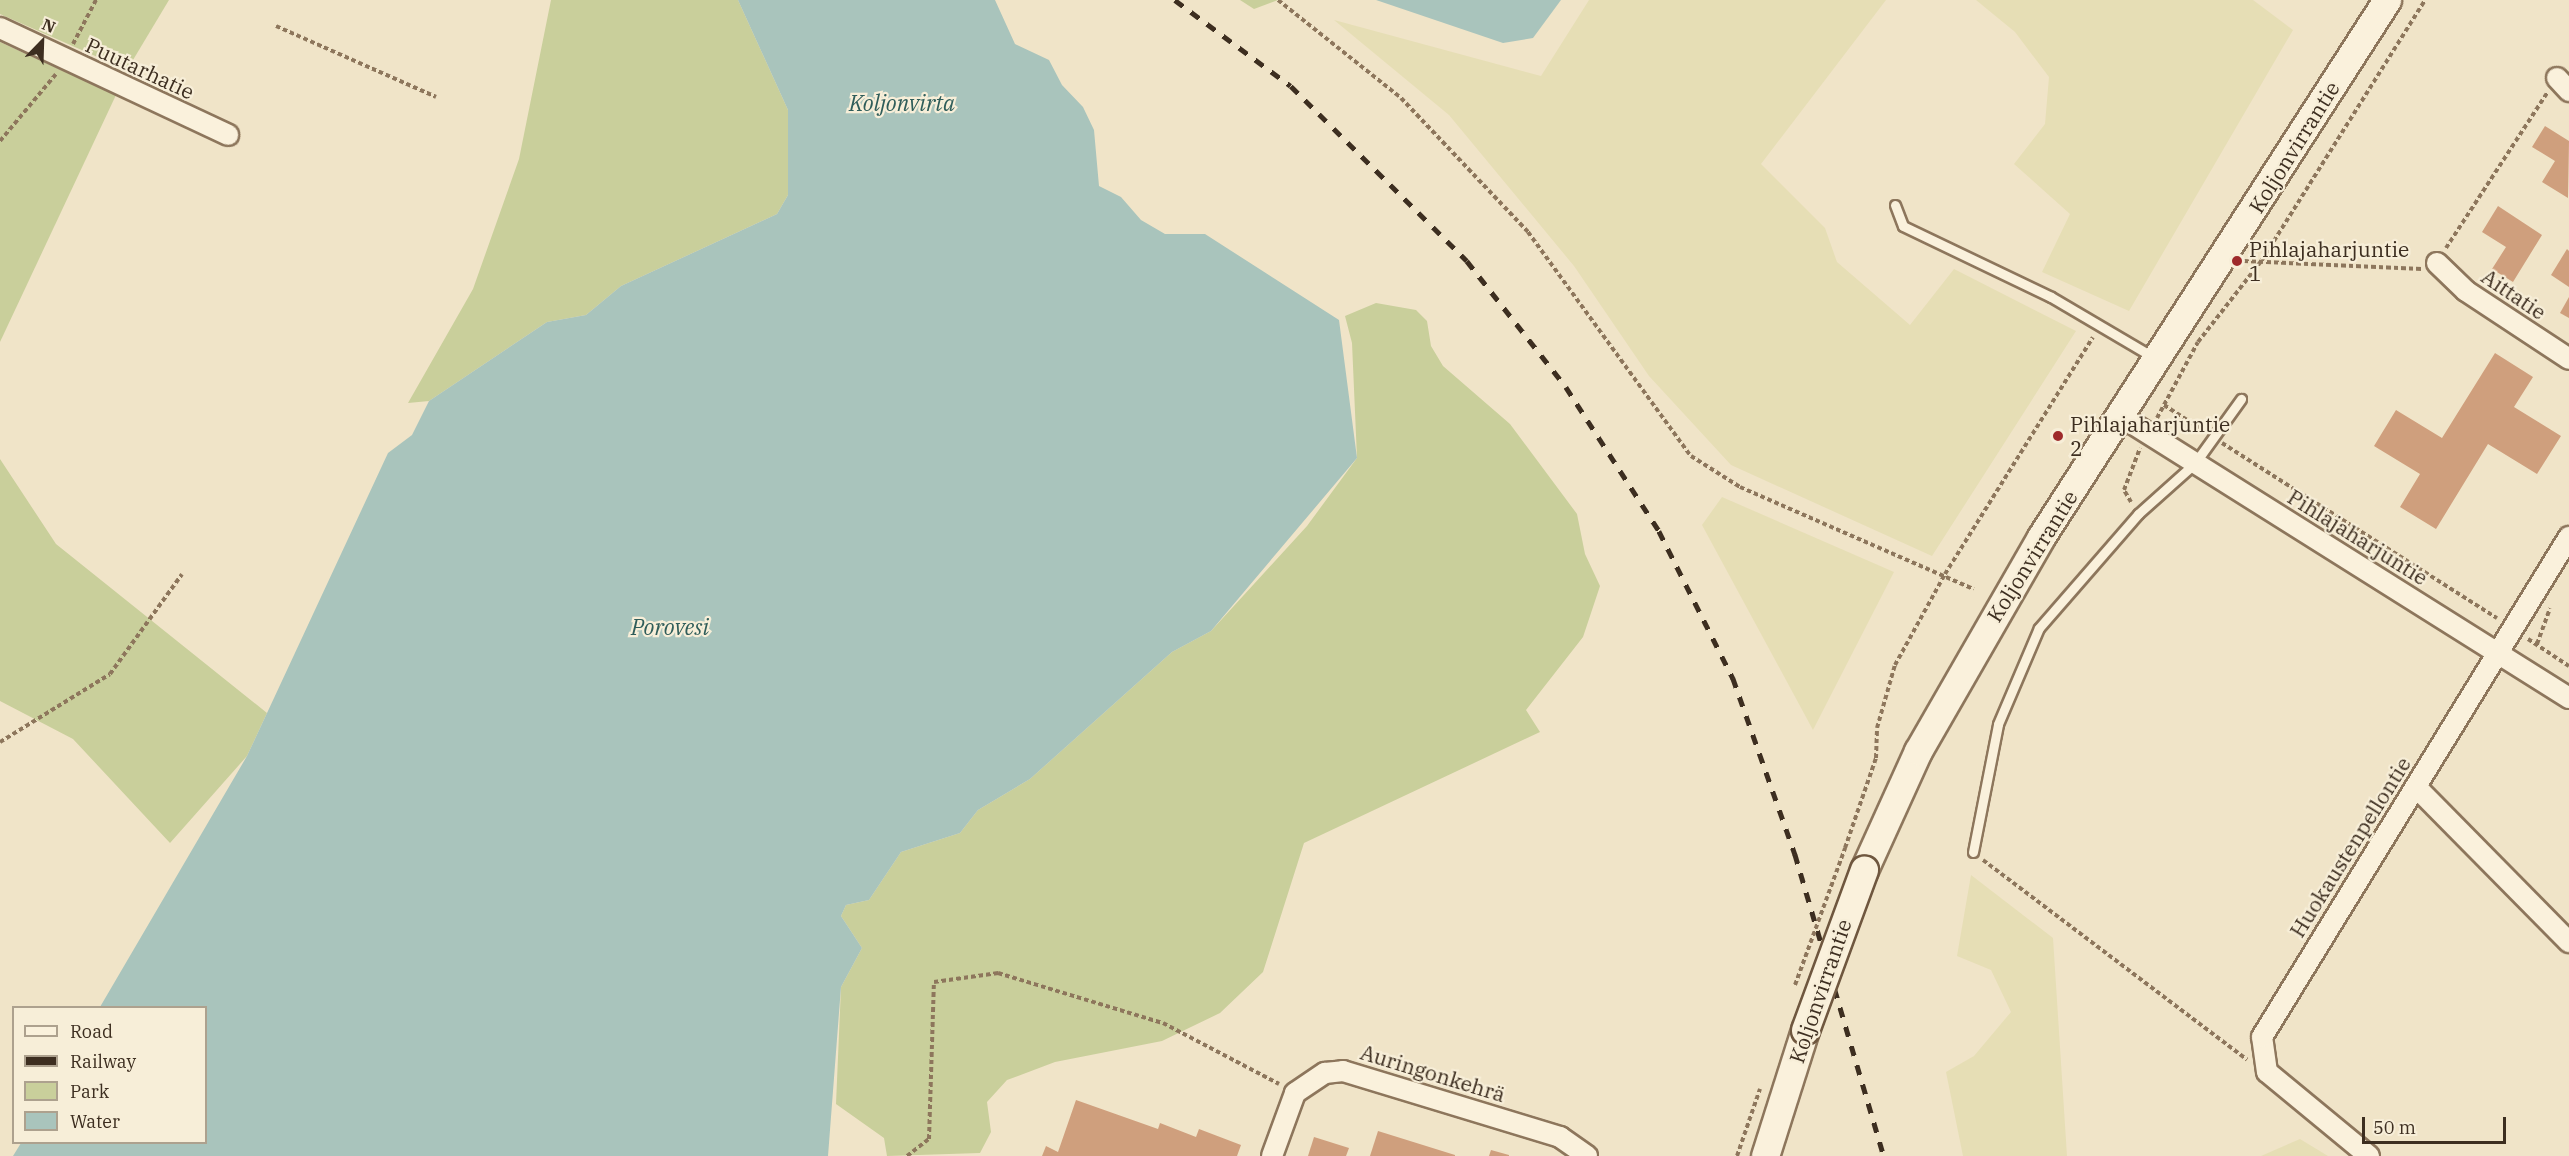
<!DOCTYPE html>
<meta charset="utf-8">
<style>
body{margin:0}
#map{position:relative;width:2569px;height:1156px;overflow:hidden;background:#f0e4c8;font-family:"IBM Plex Serif",serif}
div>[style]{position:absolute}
.farmland>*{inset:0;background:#e6deb5}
.green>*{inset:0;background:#c9cf9b}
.water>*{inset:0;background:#a9c4bc}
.building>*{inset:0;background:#cf9f7d}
.path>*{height:4px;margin-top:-2px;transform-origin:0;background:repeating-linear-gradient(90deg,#8d765c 0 4.5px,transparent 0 7.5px)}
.roads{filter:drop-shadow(2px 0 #8d765c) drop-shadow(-2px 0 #8d765c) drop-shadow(0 2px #8d765c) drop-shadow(0 -2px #8d765c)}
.service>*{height:9px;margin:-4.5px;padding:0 4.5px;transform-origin:4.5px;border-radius:4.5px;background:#faf1dc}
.minor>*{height:20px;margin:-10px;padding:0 10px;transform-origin:10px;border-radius:10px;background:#faf1dc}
.secondary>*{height:27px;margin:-13.5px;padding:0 13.5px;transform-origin:13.5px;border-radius:13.5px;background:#faf1dc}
.rail>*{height:4.5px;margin-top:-2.25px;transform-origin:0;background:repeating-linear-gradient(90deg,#3d2e20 0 10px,transparent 0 20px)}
.path-bridge>*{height:4px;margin-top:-2px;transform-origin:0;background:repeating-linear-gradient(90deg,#8d765c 0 4.5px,transparent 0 7.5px)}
.bridges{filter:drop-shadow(2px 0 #6f573f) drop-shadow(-2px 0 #6f573f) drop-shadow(0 2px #6f573f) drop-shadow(0 -2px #6f573f)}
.secondary-bridge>*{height:27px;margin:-13.5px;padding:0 13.5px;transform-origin:13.5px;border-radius:13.5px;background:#faf1dc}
.dots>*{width:16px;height:16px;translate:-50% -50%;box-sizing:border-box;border:3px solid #f7eed8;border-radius:50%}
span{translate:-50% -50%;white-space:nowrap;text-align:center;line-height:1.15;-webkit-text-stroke:4.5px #f7eed8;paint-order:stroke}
.street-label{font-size:21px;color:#3d2e20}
.poi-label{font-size:21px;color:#3d2e20}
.left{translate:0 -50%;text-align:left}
.water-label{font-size:22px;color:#2f5d5a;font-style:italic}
.legend{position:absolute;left:12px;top:1006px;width:195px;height:138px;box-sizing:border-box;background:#f7eed8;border:2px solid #ada18e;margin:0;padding:8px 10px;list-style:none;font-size:18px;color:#3d2e20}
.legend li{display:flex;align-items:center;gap:12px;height:30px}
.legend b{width:30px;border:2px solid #ada18e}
.north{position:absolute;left:12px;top:12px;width:60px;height:60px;-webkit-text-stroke:4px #f7eed8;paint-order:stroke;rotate:23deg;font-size:16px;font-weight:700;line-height:24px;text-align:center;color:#3d2e20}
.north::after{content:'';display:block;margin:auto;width:21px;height:27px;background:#3d2e20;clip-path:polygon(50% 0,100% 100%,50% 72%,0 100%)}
.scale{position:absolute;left:2362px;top:1117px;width:144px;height:27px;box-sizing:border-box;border:3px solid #3d2e20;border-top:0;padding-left:8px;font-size:18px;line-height:21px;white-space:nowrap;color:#3d2e20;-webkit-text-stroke:4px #f7eed8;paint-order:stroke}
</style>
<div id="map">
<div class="farmland">
<div style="clip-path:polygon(1589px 0,1886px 0,1761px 164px,1825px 228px,1837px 262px,1910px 325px,1954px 269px,2076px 331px,1932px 556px,1731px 465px,1649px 376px,1574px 266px,1449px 115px,1334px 20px,1541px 76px)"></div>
<div style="clip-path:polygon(1976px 0,2253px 0,2293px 30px,2129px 311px,2042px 272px,2070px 214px,2014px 164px,2045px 124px,2049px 77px,2015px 32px)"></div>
<div style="clip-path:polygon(1722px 497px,1894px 572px,1813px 730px,1702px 525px)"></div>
<div style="clip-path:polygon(1971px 875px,2053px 938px,2067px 1156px,1963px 1156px,1946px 1072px,1974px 1056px,2011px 1012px,1991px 970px,1957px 956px)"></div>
<div style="clip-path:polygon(2300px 1139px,2328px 1156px,2261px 1156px)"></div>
</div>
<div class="green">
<div style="clip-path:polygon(0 0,169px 0,127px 70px,0 14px)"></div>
<div style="clip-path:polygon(551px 0,738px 0,788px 110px,788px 195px,777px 214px,621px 286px,586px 315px,547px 322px,429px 401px,408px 403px,473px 289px,519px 159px)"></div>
<div style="clip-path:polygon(1240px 0,1278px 0,1254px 9px)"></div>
<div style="clip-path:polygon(0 42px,116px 95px,0 342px)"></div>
<div style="clip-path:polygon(1376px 303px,1416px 310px,1427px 321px,1431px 346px,1443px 366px,1510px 424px,1577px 514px,1585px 554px,1600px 586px,1583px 637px,1526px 710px,1540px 732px,1304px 843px,1263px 972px,1220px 1013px,1162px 1041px,1055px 1062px,1007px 1080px,987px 1102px,991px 1132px,980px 1153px,887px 1156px,884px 1138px,836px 1104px,841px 987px,862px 948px,841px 916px,846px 905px,869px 900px,901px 852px,960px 833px,978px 810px,1030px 779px,1172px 652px,1211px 631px,1307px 526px,1357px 458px,1352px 343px,1345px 316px)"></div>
<div style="clip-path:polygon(0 459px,56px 544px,267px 713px,247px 756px,170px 843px,73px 739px,0 701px)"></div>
</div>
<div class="water">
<div style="clip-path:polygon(738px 0,995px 0,1015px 44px,1049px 60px,1062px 85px,1083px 107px,1094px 130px,1099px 186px,1121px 197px,1141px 220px,1165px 234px,1205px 234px,1339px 320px,1357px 458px,1211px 631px,1172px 652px,1030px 779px,978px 810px,960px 833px,901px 852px,869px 900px,846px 905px,841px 916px,862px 948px,841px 987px,828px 1156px,13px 1156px,21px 1143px,206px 1142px,206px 1008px,100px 1007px,247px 756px,388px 453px,412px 435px,429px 401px,547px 322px,586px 315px,621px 286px,777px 214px,788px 195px,788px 110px)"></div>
<div style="clip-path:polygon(1376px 0,1561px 0,1533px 38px,1503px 43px)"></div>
</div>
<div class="building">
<div style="clip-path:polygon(2545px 126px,2569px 141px,2568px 198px,2542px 182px,2555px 161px,2532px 147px)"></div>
<div style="clip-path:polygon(2498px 206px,2542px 235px,2513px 282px,2492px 269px,2506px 247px,2482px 232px)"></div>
<div style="clip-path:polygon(2567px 249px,2569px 251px,2569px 287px,2551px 275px)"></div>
<div style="clip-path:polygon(2569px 297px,2569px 318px,2560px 313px)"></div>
<div style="clip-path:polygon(2495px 353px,2533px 377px,2514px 407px,2561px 436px,2537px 474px,2488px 444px,2436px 529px,2400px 507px,2420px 474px,2374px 446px,2396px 410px,2442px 438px)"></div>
<div style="clip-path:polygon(1076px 1100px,1158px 1129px,1160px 1123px,1196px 1137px,1199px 1129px,1241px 1145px,1237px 1156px,1042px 1156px,1046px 1146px,1058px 1152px)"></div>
<div style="clip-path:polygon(1378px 1131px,1455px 1155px,1455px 1156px,1370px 1156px)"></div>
<div style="clip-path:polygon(1314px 1137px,1349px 1148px,1346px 1156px,1308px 1156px)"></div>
<div style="clip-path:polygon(1491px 1150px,1509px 1155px,1509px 1156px,1489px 1156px)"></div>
</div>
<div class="path">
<div style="left:1278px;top:0;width:157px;rotate:38.5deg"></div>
<div style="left:1401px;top:98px;width:185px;rotate:46.5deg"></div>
<div style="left:1528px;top:232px;width:277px;rotate:54deg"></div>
<div style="left:1691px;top:456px;width:58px;rotate:32.3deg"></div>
<div style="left:1740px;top:487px;width:255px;rotate:23.6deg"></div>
<div style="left:276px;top:26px;width:175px;rotate:23.9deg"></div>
<div style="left:73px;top:44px;width:50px;rotate:-62.4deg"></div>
<div style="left:0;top:141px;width:87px;rotate:-50.1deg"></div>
<div style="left:2446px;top:248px;width:185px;rotate:-56.9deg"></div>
<div style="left:2244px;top:261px;width:178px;rotate:2.6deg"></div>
<div style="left:2164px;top:405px;width:48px;rotate:33deg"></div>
<div style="left:2157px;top:418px;width:86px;rotate:-61.7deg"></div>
<div style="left:2198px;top:342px;width:104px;rotate:-52deg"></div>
<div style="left:2262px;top:260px;width:307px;rotate:-57.9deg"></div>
<div style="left:2222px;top:443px;width:326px;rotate:32.5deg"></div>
<div style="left:2131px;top:502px;width:14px;rotate:-120deg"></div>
<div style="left:2124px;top:490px;width:45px;rotate:-69.1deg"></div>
<div style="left:2528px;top:639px;width:49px;rotate:33.4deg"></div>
<div style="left:2537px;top:644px;width:38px;rotate:-70deg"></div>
<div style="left:0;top:742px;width:129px;rotate:-31.7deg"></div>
<div style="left:110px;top:674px;width:123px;rotate:-54.2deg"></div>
<div style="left:1845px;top:848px;width:95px;rotate:-71deg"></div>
<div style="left:1876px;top:758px;width:30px;rotate:-88deg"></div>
<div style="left:1877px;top:728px;width:66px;rotate:-74.1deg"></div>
<div style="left:1895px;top:665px;width:104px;rotate:-61.2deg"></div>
<div style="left:1945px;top:574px;width:279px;rotate:-58deg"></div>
<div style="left:1983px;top:860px;width:331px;rotate:37.1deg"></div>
<div style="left:907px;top:1156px;width:28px;rotate:-38deg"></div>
<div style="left:929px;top:1139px;width:157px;rotate:-88.2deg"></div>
<div style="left:934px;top:982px;width:65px;rotate:-8deg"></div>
<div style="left:998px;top:973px;width:172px;rotate:16.9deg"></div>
<div style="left:1163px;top:1023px;width:131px;rotate:27.7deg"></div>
<div style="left:1737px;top:1156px;width:71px;rotate:-71.1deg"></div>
</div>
<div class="roads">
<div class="service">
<div style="left:1895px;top:205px;width:22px;rotate:69deg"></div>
<div style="left:1903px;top:226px;width:164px;rotate:25.6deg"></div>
<div style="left:2051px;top:297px;width:121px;rotate:30.4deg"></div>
<div style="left:1973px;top:852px;width:130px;rotate:-78.9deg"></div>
<div style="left:1998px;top:724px;width:104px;rotate:-66.9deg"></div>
<div style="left:2039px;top:628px;width:151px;rotate:-49deg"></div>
<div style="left:2138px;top:514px;width:76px;rotate:-41.8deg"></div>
<div style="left:2195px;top:463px;width:79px;rotate:-54.3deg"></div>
</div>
<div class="minor">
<div style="left:0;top:28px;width:252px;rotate:25.1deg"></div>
<div style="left:2557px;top:78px;width:18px;rotate:47deg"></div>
<div style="left:2437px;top:263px;width:40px;rotate:44deg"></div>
<div style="left:2466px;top:291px;width:123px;rotate:33.4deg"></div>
<div style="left:2122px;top:417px;width:528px;rotate:32.15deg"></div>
<div style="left:2416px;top:787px;width:218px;rotate:45.4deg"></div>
<div style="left:1272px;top:1156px;width:67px;rotate:-69.9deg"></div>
<div style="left:1295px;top:1093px;width:36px;rotate:-34deg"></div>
<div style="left:1325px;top:1073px;width:18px;rotate:-6deg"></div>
<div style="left:1343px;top:1071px;width:227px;rotate:16.9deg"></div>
<div style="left:1560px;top:1137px;width:33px;rotate:35deg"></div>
<div style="left:2369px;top:1156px;width:132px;rotate:-140.5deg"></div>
<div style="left:2267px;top:1072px;width:35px;rotate:-98deg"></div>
<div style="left:2262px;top:1037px;width:587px;rotate:-58.45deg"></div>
</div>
<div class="secondary">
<div style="left:1864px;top:870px;width:131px;rotate:-65.6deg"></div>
<div style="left:1918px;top:751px;width:247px;rotate:-60.1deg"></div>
<div style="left:2041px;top:537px;width:639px;rotate:-57.21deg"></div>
<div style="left:1765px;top:1156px;width:132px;rotate:-72.4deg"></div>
</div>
</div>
<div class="rail">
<div style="left:1175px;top:0;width:144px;rotate:36.6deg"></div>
<div style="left:1291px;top:86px;width:248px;rotate:44.8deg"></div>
<div style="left:1467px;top:261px;width:160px;rotate:51.8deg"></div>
<div style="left:1566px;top:387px;width:171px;rotate:57.1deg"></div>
<div style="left:1659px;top:531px;width:165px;rotate:63.3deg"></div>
<div style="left:1733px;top:678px;width:187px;rotate:70.6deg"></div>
<div style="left:1795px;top:854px;width:315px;rotate:73.6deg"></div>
</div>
<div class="path-bridge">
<div style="left:1795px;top:985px;width:146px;rotate:-69.9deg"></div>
</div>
<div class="bridges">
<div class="secondary-bridge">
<div style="left:1805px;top:1030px;width:171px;rotate:-69.8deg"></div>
</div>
</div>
<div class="dots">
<div style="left:2237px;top:261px;background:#9e2a2b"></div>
<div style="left:2058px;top:436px;background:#9e2a2b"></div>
</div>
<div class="street-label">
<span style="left:140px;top:68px;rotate:25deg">Puutarhatie</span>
<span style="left:2294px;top:147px;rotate:-58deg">Koljonvirrantie</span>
<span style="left:2514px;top:294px;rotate:34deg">Aittatie</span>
<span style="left:2358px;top:537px;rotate:32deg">Pihlajaharjuntie</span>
<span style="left:2032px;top:556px;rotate:-58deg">Koljonvirrantie</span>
<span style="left:2350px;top:847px;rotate:-58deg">Huokaustenpellontie</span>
<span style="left:1820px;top:991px;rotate:-71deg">Koljonvirrantie</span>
<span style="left:1433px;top:1073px;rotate:17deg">Auringonkehrä</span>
</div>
<div class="poi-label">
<span class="left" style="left:2249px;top:261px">Pihlajaharjuntie<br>1</span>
<span class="left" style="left:2070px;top:436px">Pihlajaharjuntie<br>2</span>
</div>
<div class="water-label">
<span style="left:902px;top:103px">Koljonvirta</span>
<span style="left:670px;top:627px">Porovesi</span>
</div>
<ul class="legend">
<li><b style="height:8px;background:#faf1dc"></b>Road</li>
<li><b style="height:8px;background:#3d2e20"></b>Railway</li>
<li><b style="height:16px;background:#c9cf9b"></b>Park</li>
<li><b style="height:16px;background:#a9c4bc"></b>Water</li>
</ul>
<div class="north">N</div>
<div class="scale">50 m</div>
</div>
